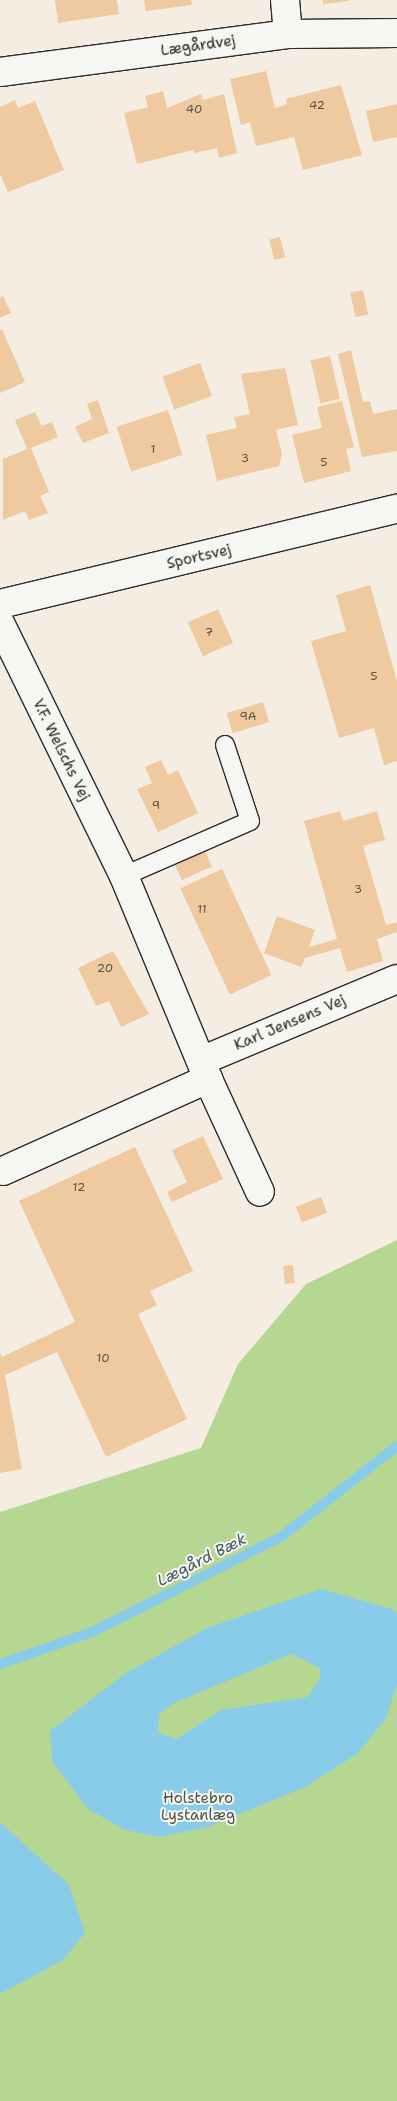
<!DOCTYPE html>
<meta charset="utf-8">
<style>
body{margin:0}
#map{position:relative;width:397px;height:2101px;overflow:hidden;background:#f5ede1;font-family:"Shantell Sans",sans-serif}
div>[style]{position:absolute}
.green>*{inset:0;background:#b6d791}
.water>*{inset:0;background:#89ccea}
.stream>*{height:10px;margin:-5px;padding:0 5px;transform-origin:5px;border-radius:5px;background:#89ccea}
.building>*{inset:0;background:#efc99f;transform-origin:0 0}
.roads{filter:drop-shadow(1px 0 #2b2b2b) drop-shadow(-1px 0 #2b2b2b) drop-shadow(0 1px #2b2b2b) drop-shadow(0 -1px #2b2b2b)}
.lane>*{height:18px;margin:-9px;padding:0 9px;transform-origin:9px;border-radius:9px;background:#f6f6f2}
.street>*{height:28px;margin:-14px;padding:0 14px;transform-origin:14px;border-radius:14px;background:#f6f6f2}
.secondary>*{height:28px;margin:-14px;padding:0 14px;transform-origin:14px;border-radius:14px;background:#f6f6f2}
span{translate:-50% -50%;white-space:nowrap;text-align:center;line-height:1.15;-webkit-text-stroke:4px #f6f6f2;paint-order:stroke}
.number-label{font-size:12px;color:#5c5248}
.number-label span{-webkit-text-stroke-width:0}
.street-label{font-size:15px;color:#2b2b2b}
.park-label{font-size:15px;color:#4e5644}
.water-label{font-size:16px;color:#475b64;font-style:italic}
</style>
<div id="map">
<div class="green">
<div style="clip-path:polygon(397px 1240px,397px 2101px,0 2101px,0 1512px,201px 1448px,238px 1364px,306px 1284px)"></div>
</div>
<div class="water">
<div style="clip-path:polygon(evenodd,321px 1589px,395px 1610px,397px 1615px,397px 1685px,385px 1720px,357px 1754px,305px 1787px,205px 1828px,158px 1837px,125px 1830px,88px 1809px,52px 1761px,50px 1731px,126px 1673px,207px 1628px,321px 1589px,291px 1654px,320px 1668px,320px 1678px,308px 1697px,221px 1710px,176px 1739px,158px 1733px,159px 1714px,172px 1704px,291px 1654px)"></div>
<div style="clip-path:polygon(0 1822px,69px 1885px,85px 1933px,63px 1960px,0 1994px)"></div>
</div>
<div class="stream">
<div style="left:0;top:1664px;width:97px;rotate:-19.2deg"></div>
<div style="left:92px;top:1632px;width:212px;rotate:-26.7deg"></div>
<div style="left:281px;top:1537px;width:147px;rotate:-38.1deg"></div>
</div>
<div class="building">
<div style="clip-path:polygon(55px 0,117px 0,119px 14px,58px 23px)"></div>
<div style="clip-path:polygon(144px 0,191px 0,192px 5px,146px 11px)"></div>
<div style="clip-path:polygon(323px 0,348px 0,348px 1px,323px 4px)"></div>
<div style="clip-path:polygon(266px 71px,275px 108px,287px 104px,286px 99px,341px 85px,362px 155px,303px 170px,294px 137px,256px 146px,250px 122px,241px 125px,230px 79px)"></div>
<div style="clip-path:polygon(163px 91px,167px 108px,201px 94px,203px 100px,224px 94px,237px 153px,219px 158px,217px 148px,194px 153px,193px 150px,137px 164px,124px 113px,148px 107px,145px 96px)"></div>
<div style="clip-path:polygon(15px 100px,18px 108px,35px 101px,64px 170px,8px 192px,0 174px,0 107px)"></div>
<div style="clip-path:polygon(397px 104px,397px 137px,373px 142px,366px 111px)"></div>
<div style="left:280px;top:237px;width:21px;height:11px;rotate:76deg"></div>
<div style="left:363px;top:290px;width:25px;height:13px;rotate:78deg"></div>
<div style="clip-path:polygon(3px 296px,11px 313px,0 318px,0 298px)"></div>
<div style="clip-path:polygon(2px 329px,25px 382px,0 393px,0 330px)"></div>
<div style="clip-path:polygon(351px 350px,363px 402px,370px 401px,373px 414px,397px 409px,397px 451px,362px 457px,338px 354px)"></div>
<div style="left:330px;top:356px;width:44px;height:20px;rotate:77deg"></div>
<div style="left:200px;top:363px;width:35px;height:40px;rotate:70deg"></div>
<div style="clip-path:polygon(285px 368px,298px 425px,276px 430px,282px 454px,279px 466px,217px 481px,206px 435px,237px 428px,234px 417px,250px 414px,241px 374px)"></div>
<div style="clip-path:polygon(98px 400px,109px 433px,83px 443px,75px 427px,92px 419px,87px 404px)"></div>
<div style="clip-path:polygon(342px 401px,354px 447px,346px 449px,351px 471px,304px 483px,292px 435px,322px 428px,317px 407px)"></div>
<div style="left:168px;top:410px;width:47px;height:54px;rotate:72deg"></div>
<div style="clip-path:polygon(35px 412px,42px 426px,52px 422px,58px 437px,31px 448px,49px 492px,40px 496px,48px 513px,29px 520px,25px 511px,3px 520px,3px 459px,27px 449px,15px 420px)"></div>
<div style="clip-path:polygon(370px 585px,397px 681px,397px 761px,384px 765px,374px 728px,339px 738px,311px 641px,346px 631px,336px 595px)"></div>
<div style="left:218px;top:609px;width:37px;height:33px;rotate:66deg"></div>
<div style="left:263px;top:702px;width:21px;height:38px;rotate:73deg"></div>
<div style="clip-path:polygon(161px 760px,168px 775px,178px 770px,198px 813px,158px 832px,137px 789px,152px 783px,145px 767px)"></div>
<div style="clip-path:polygon(340px 811px,343px 821px,377px 811px,385px 840px,363px 846px,386px 925px,397px 922px,397px 932px,377px 939px,383px 961px,347px 972px,340px 948px,305px 958px,301px 967px,264px 953px,277px 916px,315px 930px,309px 947px,337px 939px,304px 821px)"></div>
<div style="left:205px;top:851px;width:17px;height:33px;rotate:66deg"></div>
<div style="left:222px;top:869px;width:117px;height:46px;rotate:65deg"></div>
<div style="clip-path:polygon(113px 951px,149px 1014px,121px 1027px,109px 1001px,96px 1006px,78px 968px)"></div>
<div style="clip-path:polygon(203px 1136px,223px 1179px,172px 1202px,167px 1192px,187px 1182px,172px 1150px)"></div>
<div style="clip-path:polygon(135px 1147px,193px 1271px,150px 1291px,157px 1305px,138px 1314px,187px 1419px,106px 1457px,57px 1352px,5px 1375px,22px 1469px,0 1473px,0 1353px,2px 1357px,75px 1322px,19px 1201px)"></div>
<div style="left:321px;top:1197px;width:17px;height:27px;rotate:69deg"></div>
<div style="left:293px;top:1265px;width:18px;height:10px;rotate:84deg"></div>
</div>
<div class="roads">
<div class="lane">
<div style="left:124px;top:876px;width:137px;rotate:-23.6deg"></div>
<div style="left:250px;top:821px;width:80px;rotate:-108.2deg"></div>
</div>
<div class="street">
<div style="left:285px;top:0;width:34px;rotate:85deg"></div>
<div style="left:0;top:604px;width:408px;rotate:-13.5deg"></div>
<div style="left:0;top:623px;width:282px;rotate:63.9deg"></div>
<div style="left:124px;top:876px;width:220px;rotate:67.5deg"></div>
<div style="left:201px;top:1061px;width:212px;rotate:-22.7deg"></div>
<div style="left:3px;top:1171px;width:225px;rotate:-24.2deg"></div>
<div style="left:208px;top:1079px;width:124px;rotate:65.3deg"></div>
</div>
<div class="secondary">
<div style="left:0;top:72px;width:290px;rotate:-7.5deg"></div>
<div style="left:288px;top:34px;width:109px;rotate:-0.5deg"></div>
</div>
</div>
<div class="number-label">
<span style="left:317px;top:106px">42</span>
<span style="left:194px;top:110px">40</span>
<span style="left:153px;top:450px">1</span>
<span style="left:245px;top:459px">3</span>
<span style="left:324px;top:463px">5</span>
<span style="left:209px;top:633px">7</span>
<span style="left:374px;top:677px">5</span>
<span style="left:248px;top:717px">9A</span>
<span style="left:156px;top:806px">9</span>
<span style="left:358px;top:890px">3</span>
<span style="left:202px;top:910px">11</span>
<span style="left:105px;top:969px">20</span>
<span style="left:79px;top:1188px">12</span>
<span style="left:103px;top:1359px">10</span>
</div>
<div class="street-label">
<span style="left:198px;top:46px;rotate:-8deg">Lægårdvej</span>
<span style="left:199px;top:557px;rotate:-13deg">Sportsvej</span>
<span style="left:61px;top:750px;rotate:64deg">V.F. Welschs Vej</span>
<span style="left:290px;top:1023px;rotate:-23deg">Karl Jensens Vej</span>
</div>
<div class="park-label">
<span style="left:198px;top:1807px">Holstebro<br>Lystanlæg</span>
</div>
<div class="water-label">
<span style="left:202px;top:1560px;rotate:-27deg">Lægård Bæk</span>
</div>
</div>
